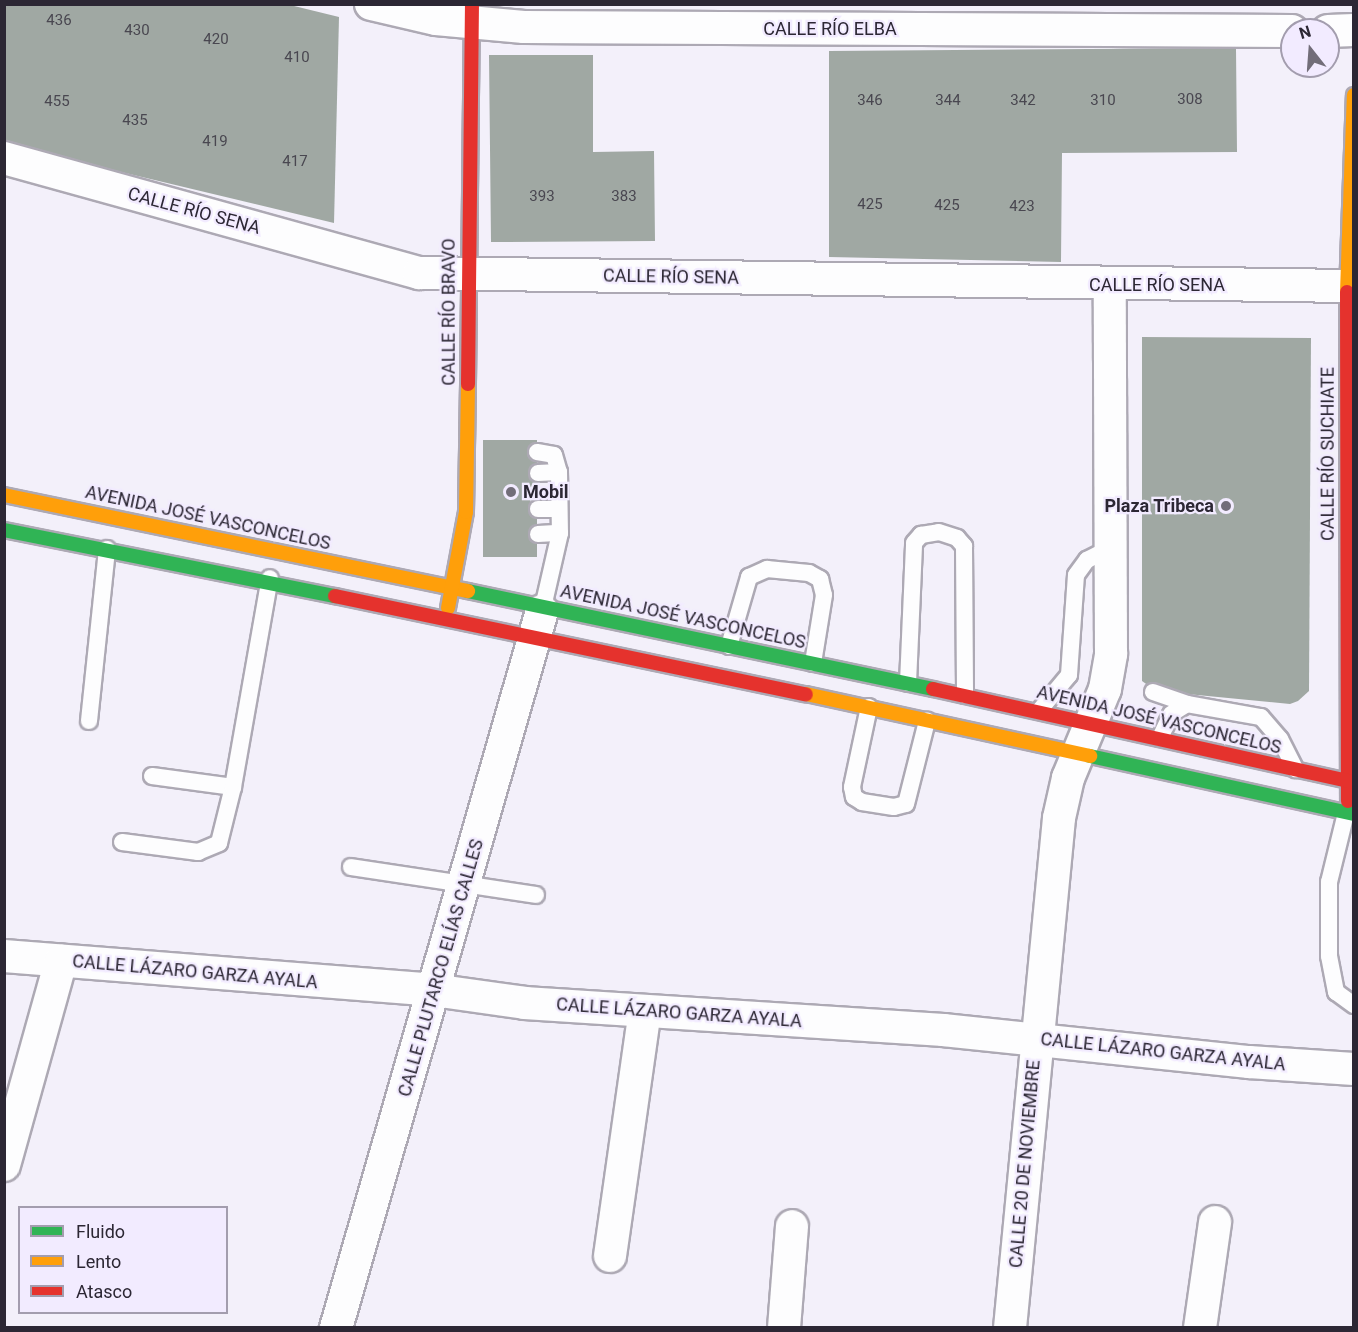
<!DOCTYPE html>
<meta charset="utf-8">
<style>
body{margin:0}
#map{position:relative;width:1358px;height:1332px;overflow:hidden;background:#f3f0fa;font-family:Roboto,sans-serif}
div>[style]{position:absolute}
.building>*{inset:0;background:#a0a8a3;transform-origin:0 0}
.roads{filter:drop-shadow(2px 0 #ada9b4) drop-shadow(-2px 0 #ada9b4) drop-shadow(0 2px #ada9b4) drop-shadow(0 -2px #ada9b4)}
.lane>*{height:16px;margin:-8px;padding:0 8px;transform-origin:8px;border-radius:8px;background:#fdfdfe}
.street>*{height:32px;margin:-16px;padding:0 16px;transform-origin:16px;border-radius:16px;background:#fdfdfe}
.fast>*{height:14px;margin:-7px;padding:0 7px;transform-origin:7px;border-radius:7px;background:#30b455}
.slow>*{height:14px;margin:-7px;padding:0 7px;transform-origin:7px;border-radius:7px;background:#ff9f0a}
.jam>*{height:14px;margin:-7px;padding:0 7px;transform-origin:7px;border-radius:7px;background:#e5322d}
.dots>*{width:16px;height:16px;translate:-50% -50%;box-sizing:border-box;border:3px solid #f2ebff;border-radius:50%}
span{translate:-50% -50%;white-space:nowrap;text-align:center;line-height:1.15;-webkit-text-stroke:4.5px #f2ebff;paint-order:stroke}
.number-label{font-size:15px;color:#494750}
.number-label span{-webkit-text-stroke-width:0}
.street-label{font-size:18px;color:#2c2734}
.poi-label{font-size:18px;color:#2c2734;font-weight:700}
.left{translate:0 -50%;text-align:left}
.right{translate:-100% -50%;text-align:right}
.frame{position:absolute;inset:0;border:6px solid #2c2734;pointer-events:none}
.legend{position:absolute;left:18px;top:1206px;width:210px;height:108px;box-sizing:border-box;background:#f2ebff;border:2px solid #a39dae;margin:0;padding:8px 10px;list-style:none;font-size:18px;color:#2c2734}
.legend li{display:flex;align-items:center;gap:12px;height:30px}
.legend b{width:30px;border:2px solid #a39dae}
.north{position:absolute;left:1280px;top:18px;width:60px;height:60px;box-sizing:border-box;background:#f2ebff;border:2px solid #a39dae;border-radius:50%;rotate:343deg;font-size:16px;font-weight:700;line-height:24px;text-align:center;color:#2c2734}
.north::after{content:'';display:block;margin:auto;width:21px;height:27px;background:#726d79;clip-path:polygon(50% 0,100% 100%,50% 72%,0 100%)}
</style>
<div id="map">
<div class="building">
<div style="clip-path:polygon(4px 4px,286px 4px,339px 17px,334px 223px,4px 144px)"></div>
<div style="clip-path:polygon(1236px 48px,1237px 152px,1062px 153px,1061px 262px,829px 257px,829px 51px)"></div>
<div style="clip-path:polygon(489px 55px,593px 55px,593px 152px,654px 151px,655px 241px,491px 242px)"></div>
<div style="clip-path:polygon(1142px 337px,1311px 338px,1309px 691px,1298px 701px,1290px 704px,1156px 691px,1142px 681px)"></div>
<div style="left:483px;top:440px;width:54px;height:117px"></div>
</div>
<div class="roads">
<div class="lane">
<div style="left:537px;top:452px;width:17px;rotate:10deg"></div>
<div style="left:554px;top:455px;width:18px;rotate:74deg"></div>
<div style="left:559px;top:472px;width:61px;rotate:89.1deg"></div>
<div style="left:560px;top:533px;width:76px;rotate:102.9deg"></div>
<div style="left:538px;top:473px;width:21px;rotate:-3deg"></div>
<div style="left:538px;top:509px;width:21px"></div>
<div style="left:538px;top:534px;width:22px;rotate:-3deg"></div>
<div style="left:729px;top:646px;width:72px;rotate:-73.8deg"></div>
<div style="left:749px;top:577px;width:20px;rotate:-24deg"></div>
<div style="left:767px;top:569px;width:42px;rotate:5.4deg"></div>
<div style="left:809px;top:573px;width:13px;rotate:29deg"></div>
<div style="left:820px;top:579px;width:16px;rotate:76deg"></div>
<div style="left:824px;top:595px;width:69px;rotate:99.2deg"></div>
<div style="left:908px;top:683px;width:140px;rotate:-87.5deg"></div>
<div style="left:914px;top:543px;width:11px;rotate:-49deg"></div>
<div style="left:921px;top:535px;width:18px;rotate:-9deg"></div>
<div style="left:939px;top:532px;width:19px;rotate:18deg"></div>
<div style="left:957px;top:538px;width:11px;rotate:49deg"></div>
<div style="left:964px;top:546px;width:149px;rotate:89.6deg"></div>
<div style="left:1153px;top:692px;width:36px;rotate:19deg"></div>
<div style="left:869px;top:707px;width:82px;rotate:102deg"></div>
<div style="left:852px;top:787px;width:10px;rotate:79deg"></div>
<div style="left:854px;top:797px;width:9px;rotate:32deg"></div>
<div style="left:862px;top:802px;width:32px;rotate:9deg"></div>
<div style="left:894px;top:807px;width:12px;rotate:-14deg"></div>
<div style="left:906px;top:804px;width:86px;rotate:-75.8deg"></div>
<div style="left:1039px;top:711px;width:47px;rotate:-50.2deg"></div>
<div style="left:1069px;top:675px;width:100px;rotate:-86deg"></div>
<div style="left:1076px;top:575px;width:19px;rotate:-54deg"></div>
<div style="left:1087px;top:560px;width:27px;rotate:-27deg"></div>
<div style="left:89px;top:721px;width:173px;rotate:-84deg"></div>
<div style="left:1160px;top:738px;width:26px;rotate:-65deg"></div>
<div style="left:1171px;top:714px;width:19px;rotate:-32deg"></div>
<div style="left:1187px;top:704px;width:75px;rotate:10deg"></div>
<div style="left:1261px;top:717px;width:29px;rotate:49deg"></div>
<div style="left:1280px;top:739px;width:34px;rotate:63deg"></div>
<div style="left:152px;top:776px;width:82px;rotate:7.7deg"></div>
<div style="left:1346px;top:813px;width:71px;rotate:103.8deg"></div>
<div style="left:1329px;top:882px;width:74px;rotate:90deg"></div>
<div style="left:1329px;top:956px;width:37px;rotate:79deg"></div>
<div style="left:1336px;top:992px;width:22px;rotate:36deg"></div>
<div style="left:122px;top:842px;width:77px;rotate:7.5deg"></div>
<div style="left:198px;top:852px;width:23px;rotate:-23deg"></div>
<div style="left:219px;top:843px;width:58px;rotate:-76deg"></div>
<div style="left:233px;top:787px;width:212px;rotate:-80deg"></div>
<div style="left:351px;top:867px;width:187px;rotate:8.6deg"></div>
</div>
<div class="street">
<div style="left:371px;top:4px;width:67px;rotate:13deg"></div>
<div style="left:436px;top:19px;width:88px;rotate:5.2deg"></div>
<div style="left:524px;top:27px;width:768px;rotate:0.3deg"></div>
<div style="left:1328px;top:31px;width:26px;rotate:-2deg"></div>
<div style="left:4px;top:158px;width:431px;rotate:15.5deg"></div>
<div style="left:419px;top:273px;width:935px;rotate:0.8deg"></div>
<div style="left:4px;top:956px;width:430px;rotate:4.5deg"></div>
<div style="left:433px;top:990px;width:93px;rotate:8deg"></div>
<div style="left:525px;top:1003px;width:419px;rotate:3.7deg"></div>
<div style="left:943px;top:1030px;width:308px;rotate:6deg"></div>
<div style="left:1249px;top:1062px;width:105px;rotate:3.8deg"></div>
<div style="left:4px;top:1165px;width:212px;rotate:-74.4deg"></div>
<div style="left:610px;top:1256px;width:247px;rotate:-81.9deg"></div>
<div style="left:336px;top:1328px;width:746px;rotate:-73.97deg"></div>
<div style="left:784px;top:1328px;width:102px;rotate:-85.5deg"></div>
<div style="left:1010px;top:1328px;width:512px;rotate:-84.51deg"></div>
<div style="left:1059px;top:818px;width:41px;rotate:-77.3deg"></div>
<div style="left:1068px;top:778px;width:96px;rotate:-67.4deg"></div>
<div style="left:1105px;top:689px;width:36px;rotate:-80deg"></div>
<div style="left:1111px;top:654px;width:368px;rotate:-90.2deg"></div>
<div style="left:1200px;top:1328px;width:107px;rotate:-81.9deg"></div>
</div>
<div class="fast">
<div style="left:4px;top:530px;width:338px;rotate:11.3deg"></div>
<div style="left:468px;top:591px;width:475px;rotate:11.9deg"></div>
<div style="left:1090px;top:756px;width:270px;rotate:12.4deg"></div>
</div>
<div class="slow">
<div style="left:1347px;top:292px;width:197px;rotate:-88deg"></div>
<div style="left:4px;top:495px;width:474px;rotate:11.7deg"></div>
<div style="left:448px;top:608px;width:98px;rotate:-79.4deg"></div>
<div style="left:466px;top:512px;width:128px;rotate:-89.1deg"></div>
<div style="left:806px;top:694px;width:291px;rotate:12.3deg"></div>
</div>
<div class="jam">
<div style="left:1347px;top:292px;width:509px;rotate:89.89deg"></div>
<div style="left:468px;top:384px;width:380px;rotate:-89.4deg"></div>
<div style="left:335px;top:596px;width:481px;rotate:11.8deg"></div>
<div style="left:933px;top:689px;width:431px;rotate:12.5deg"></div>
</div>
</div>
<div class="dots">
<div style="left:511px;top:492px;background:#726d79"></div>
<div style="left:1226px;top:506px;background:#726d79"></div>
</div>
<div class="number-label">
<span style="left:59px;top:21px">436</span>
<span style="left:137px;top:31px">430</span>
<span style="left:216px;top:40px">420</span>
<span style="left:297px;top:58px">410</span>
<span style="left:1190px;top:100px">308</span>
<span style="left:870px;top:101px">346</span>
<span style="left:948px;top:101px">344</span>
<span style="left:1023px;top:101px">342</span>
<span style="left:1103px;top:101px">310</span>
<span style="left:57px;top:102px">455</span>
<span style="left:135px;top:121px">435</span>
<span style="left:215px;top:142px">419</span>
<span style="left:295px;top:162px">417</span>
<span style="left:542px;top:197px">393</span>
<span style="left:624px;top:197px">383</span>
<span style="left:870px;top:205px">425</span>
<span style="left:947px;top:206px">425</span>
<span style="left:1022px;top:207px">423</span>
</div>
<div class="street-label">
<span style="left:830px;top:29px">CALLE RÍO ELBA</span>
<span style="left:194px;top:211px;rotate:15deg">CALLE RÍO SENA</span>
<span style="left:671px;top:277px;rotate:1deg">CALLE RÍO SENA</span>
<span style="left:1157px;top:285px">CALLE RÍO SENA</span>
<span style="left:449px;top:312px;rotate:-90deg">CALLE RÍO BRAVO</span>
<span style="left:1328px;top:454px;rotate:-90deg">CALLE RÍO SUCHIATE</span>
<span style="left:208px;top:518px;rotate:12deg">AVENIDA JOSÉ VASCONCELOS</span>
<span style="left:683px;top:617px;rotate:12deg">AVENIDA JOSÉ VASCONCELOS</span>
<span style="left:1159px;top:720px;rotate:13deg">AVENIDA JOSÉ VASCONCELOS</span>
<span style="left:441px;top:968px;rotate:-74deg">CALLE PLUTARCO ELÍAS CALLES</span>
<span style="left:195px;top:972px;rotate:5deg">CALLE LÁZARO GARZA AYALA</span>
<span style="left:679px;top:1013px;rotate:4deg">CALLE LÁZARO GARZA AYALA</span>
<span style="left:1163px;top:1052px;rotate:6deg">CALLE LÁZARO GARZA AYALA</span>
<span style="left:1025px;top:1164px;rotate:-85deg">CALLE 20 DE NOVIEMBRE</span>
</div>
<div class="poi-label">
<span class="left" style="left:523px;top:492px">Mobil</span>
<span class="right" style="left:1214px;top:506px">Plaza Tribeca</span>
</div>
<div class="frame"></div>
<ul class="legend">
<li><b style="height:8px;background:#30b455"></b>Fluido</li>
<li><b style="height:8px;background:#ff9f0a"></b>Lento</li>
<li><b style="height:8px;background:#e5322d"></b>Atasco</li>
</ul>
<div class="north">N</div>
</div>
